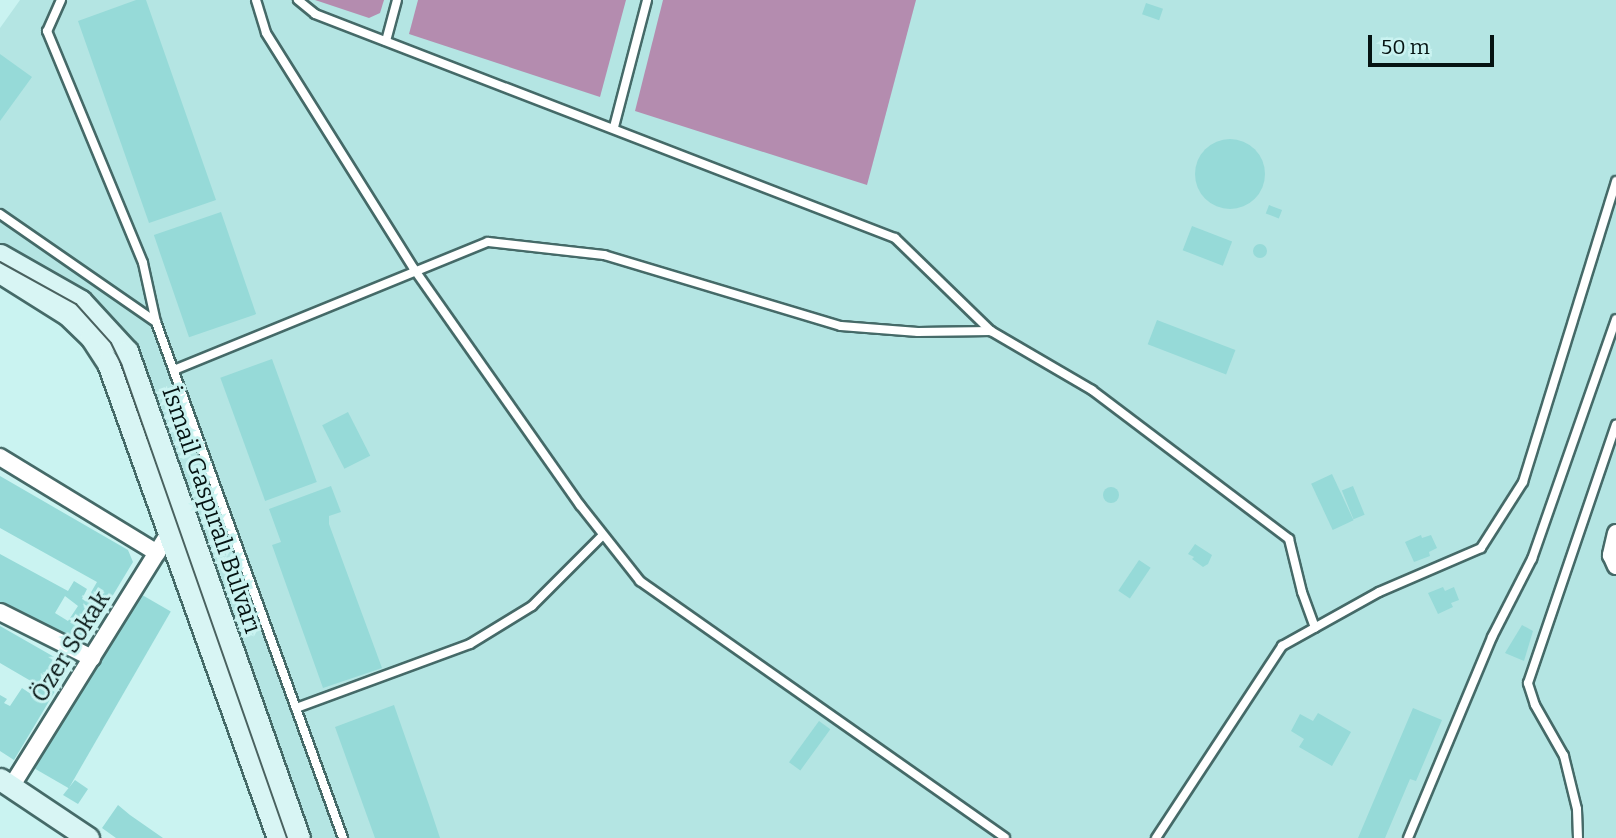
<!DOCTYPE html>
<meta charset="utf-8">
<style>
body{margin:0}
#map{position:relative;width:1616px;height:838px;overflow:hidden;background:#caf3f1;font-family:Bitter,serif}
div>[style]{position:absolute}
.built>*{inset:0;background:#b4e5e3}
.water>*{inset:0;background:#b48caf}
.building>*{inset:0;background:#96dad8;transform-origin:0 0}
.round{border-radius:50%}
.roads{filter:drop-shadow(2px 0 #456a68) drop-shadow(-2px 0 #456a68) drop-shadow(0 2px #456a68) drop-shadow(0 -2px #456a68)}
.service>*{height:8px;margin:-4px;padding:0 4px;transform-origin:4px;border-radius:4px;background:#fff}
.minor>*{height:16px;margin:-8px;padding:0 8px;transform-origin:8px;border-radius:8px;background:#fff}
.secondary>*{height:21px;margin:-10.5px;padding:0 10.5px;transform-origin:10.5px;border-radius:10.5px;background:#d8f5f4}
.tram>*{height:2px;margin:-1px;padding:0 1px;transform-origin:1px;border-radius:1px;background:#49615f}
span{translate:-50% -50%;white-space:nowrap;text-align:center;line-height:1.15;-webkit-text-stroke:6px #caf3f1;paint-order:stroke}
.street-label{font-size:24px;color:#051312}
.scale{position:absolute;left:1368px;top:35px;width:126px;height:32px;box-sizing:border-box;border:4px solid #051312;border-top:0;padding-left:9px;font-size:21px;line-height:24px;white-space:nowrap;color:#051312;-webkit-text-stroke:5px #caf3f1;paint-order:stroke}
</style>
<div id="map">
<div class="built">
<div style="clip-path:polygon(20px 0,1616px 0,1616px 521px,1605px 561px,1616px 573px,1616px 838px,311px 838px,134px 344px,119px 323px,99px 305px,0 250px,0 28px)"></div>
</div>
<div class="water">
<div style="clip-path:polygon(315px 0,384px 0,380px 13px,369px 18px)"></div>
<div style="clip-path:polygon(418px 0,626px 0,600px 97px,409px 34px)"></div>
<div style="clip-path:polygon(663px 0,916px 0,867px 185px,635px 111px)"></div>
</div>
<div class="building">
<div style="clip-path:polygon(136px 0,146px 0,216px 200px,149px 223px,78px 21px)"></div>
<div style="left:1146px;top:3px;width:18px;height:12px;rotate:19deg"></div>
<div style="clip-path:polygon(0 54px,32px 77px,0 121px)"></div>
<div class="round" style="left:1195px;top:139px;width:70px;height:70px"></div>
<div style="left:1269px;top:205px;width:14px;height:9px;rotate:21deg"></div>
<div style="left:221px;top:212px;width:108px;height:71px;rotate:71deg"></div>
<div style="left:1192px;top:226px;width:43px;height:26px;rotate:21deg"></div>
<div class="round" style="left:1253px;top:244px;width:14px;height:14px"></div>
<div style="left:1157px;top:320px;width:84px;height:26px;rotate:21deg"></div>
<div style="left:272px;top:359px;width:131px;height:55px;rotate:70deg"></div>
<div style="left:348px;top:412px;width:49px;height:29px;rotate:63deg"></div>
<div style="left:1332px;top:474px;width:51px;height:23px;rotate:65deg"></div>
<div style="clip-path:polygon(evenodd,0 476px,128px 550px,133px 562px,81px 648px,0 602px,0 554px,68px 591px,74px 581px,87px 589px,82px 599px,86px 601px,97px 582px,0 528px,0 476px,65px 596px,78px 606px,68px 621px,55px 613px,65px 596px)"></div>
<div style="clip-path:polygon(331px 486px,341px 512px,329px 516px,329px 524px,382px 668px,323px 688px,272px 545px,281px 542px,269px 509px)"></div>
<div style="left:1353px;top:486px;width:31px;height:12px;rotate:68deg"></div>
<div class="round" style="left:1103px;top:487px;width:16px;height:16px"></div>
<div style="clip-path:polygon(1421px 535px,1422px 538px,1431px 535px,1437px 548px,1429px 552px,1430px 556px,1414px 562px,1405px 542px)"></div>
<div style="clip-path:polygon(1195px 544px,1212px 555px,1208px 564px,1203px 567px,1192px 559px,1194px 557px,1188px 554px)"></div>
<div style="left:1139px;top:560px;width:14px;height:37px;rotate:34deg"></div>
<div style="clip-path:polygon(1443px 587px,1445px 591px,1454px 587px,1459px 600px,1451px 603px,1453px 607px,1438px 614px,1428px 593px)"></div>
<div style="left:137px;top:592px;width:39px;height:204px;rotate:30deg"></div>
<div style="clip-path:polygon(1522px 625px,1533px 631px,1524px 661px,1505px 653px)"></div>
<div style="clip-path:polygon(0 626px,70px 666px,14px 760px,0 751px,0 695px,7px 699px,4px 703px,10px 706px,22px 688px,31px 694px,36px 684px,0 663px)"></div>
<div style="clip-path:polygon(394px 705px,429px 805px,440px 838px,375px 838px,335px 727px)"></div>
<div style="clip-path:polygon(1413px 708px,1442px 720px,1416px 781px,1410px 779px,1385px 838px,1358px 838px)"></div>
<div style="clip-path:polygon(1318px 713px,1351px 732px,1332px 766px,1299px 747px,1304px 739px,1291px 731px,1300px 714px,1313px 721px)"></div>
<div style="left:819px;top:721px;width:14px;height:51px;rotate:36deg"></div>
<div style="clip-path:polygon(75px 780px,88px 789px,78px 804px,63px 795px)"></div>
<div style="clip-path:polygon(118px 805px,130px 815px,163px 838px,116px 838px,102px 828px)"></div>
</div>
<div class="roads">
<div class="service">
<div style="left:61px;top:0;width:34px;rotate:114deg"></div>
<div style="left:47px;top:31px;width:251px;rotate:67.5deg"></div>
<div style="left:143px;top:263px;width:60px;rotate:77.6deg"></div>
<div style="left:256px;top:0;width:34px;rotate:73deg"></div>
<div style="left:266px;top:33px;width:279px;rotate:57.9deg"></div>
<div style="left:414px;top:269px;width:289px;rotate:54.9deg"></div>
<div style="left:580px;top:505px;width:97px;rotate:51.7deg"></div>
<div style="left:640px;top:581px;width:446px;rotate:35.1deg"></div>
<div style="left:298px;top:0;width:22px;rotate:39deg"></div>
<div style="left:315px;top:14px;width:622px;rotate:21.12deg"></div>
<div style="left:895px;top:238px;width:134px;rotate:44.1deg"></div>
<div style="left:991px;top:331px;width:117px;rotate:30.3deg"></div>
<div style="left:1092px;top:390px;width:247px;rotate:37.1deg"></div>
<div style="left:1289px;top:539px;width:55px;rotate:76.2deg"></div>
<div style="left:1302px;top:592px;width:38px;rotate:70deg"></div>
<div style="left:386px;top:41px;width:42px;rotate:-75deg"></div>
<div style="left:614px;top:127px;width:131px;rotate:-75.4deg"></div>
<div style="left:0;top:214px;width:190px;rotate:34.7deg"></div>
<div style="left:156px;top:322px;width:549px;rotate:70.08deg"></div>
<div style="left:174px;top:370px;width:339px;rotate:-22.2deg"></div>
<div style="left:488px;top:242px;width:117px;rotate:6.4deg"></div>
<div style="left:604px;top:255px;width:247px;rotate:16.7deg"></div>
<div style="left:841px;top:326px;width:77px;rotate:4.5deg"></div>
<div style="left:918px;top:332px;width:73px;rotate:-0.8deg"></div>
<div style="left:296px;top:708px;width:185px;rotate:-20.2deg"></div>
<div style="left:470px;top:644px;width:73px;rotate:-31.5deg"></div>
<div style="left:532px;top:606px;width:100px;rotate:-45deg"></div>
<div style="left:1156px;top:838px;width:230px;rotate:-56.7deg"></div>
<div style="left:1282px;top:646px;width:111px;rotate:-29.1deg"></div>
<div style="left:1379px;top:592px;width:111px;rotate:-23.3deg"></div>
<div style="left:1481px;top:548px;width:78px;rotate:-57.5deg"></div>
<div style="left:1523px;top:482px;width:315px;rotate:-72.8deg"></div>
<div style="left:1408px;top:838px;width:218px;rotate:-67.3deg"></div>
<div style="left:1492px;top:637px;width:88px;rotate:-62.9deg"></div>
<div style="left:1532px;top:559px;width:254px;rotate:-70.7deg"></div>
<div style="left:1578px;top:838px;width:29px;rotate:-92deg"></div>
<div style="left:1577px;top:809px;width:55px;rotate:-103.8deg"></div>
<div style="left:1564px;top:756px;width:59px;rotate:-119.6deg"></div>
<div style="left:1535px;top:705px;width:23px;rotate:-108deg"></div>
<div style="left:1528px;top:683px;width:273px;rotate:-71.2deg"></div>
</div>
<div class="minor">
<div style="left:0;top:457px;width:184px;rotate:31.4deg"></div>
<div style="left:1616px;top:533px;width:23px;rotate:103deg"></div>
<div style="left:1611px;top:555px;width:12px;rotate:66deg"></div>
<div style="left:0;top:612px;width:103px;rotate:26.6deg"></div>
<div style="left:11px;top:787px;width:301px;rotate:-58.1deg"></div>
</div>
<div class="secondary">
<div style="left:0;top:255px;width:93px;rotate:29.6deg"></div>
<div style="left:81px;top:301px;width:68px;rotate:47.4deg"></div>
<div style="left:127px;top:351px;width:516px;rotate:70.55deg"></div>
<div style="left:0;top:272px;width:80px;rotate:32.3deg"></div>
<div style="left:68px;top:315px;width:32px;rotate:44deg"></div>
<div style="left:91px;top:337px;width:31px;rotate:57deg"></div>
<div style="left:108px;top:363px;width:505px;rotate:70.31deg"></div>
<div style="left:0;top:779px;width:106px;rotate:33.8deg"></div>
</div>
</div>
<div class="tram">
<div style="left:0;top:262px;width:87px;rotate:28.9deg"></div>
<div style="left:76px;top:304px;width:52px;rotate:48.1deg"></div>
<div style="left:111px;top:343px;width:25px;rotate:64deg"></div>
<div style="left:122px;top:366px;width:500px;rotate:70.73deg"></div>
</div>
<div class="street-label">
<span style="left:211px;top:510px;rotate:71deg">İsmail Gaspıralı Bulvarı</span>
<span style="left:71px;top:647px;rotate:-58deg">Özer Sokak</span>
</div>
<div class="scale">50 m</div>
</div>
